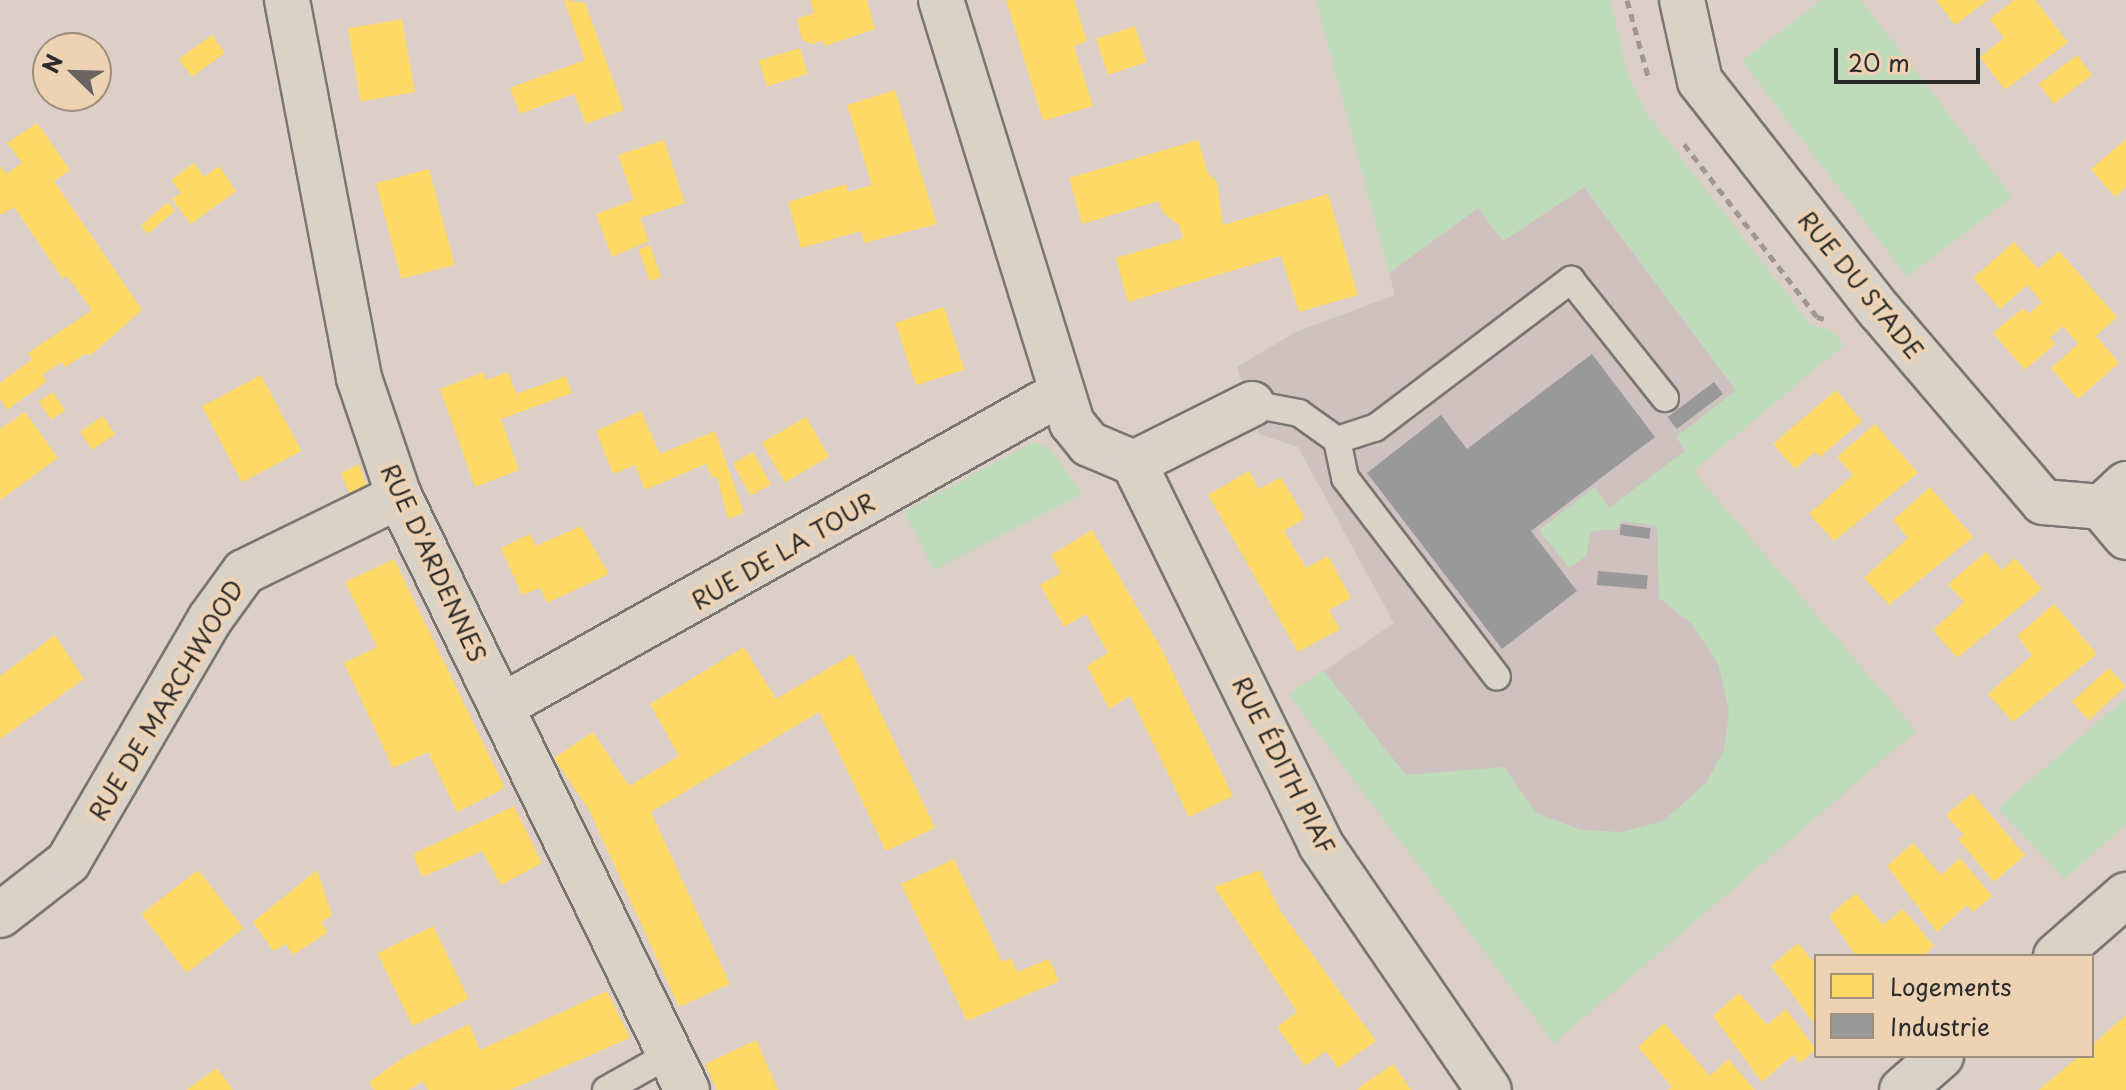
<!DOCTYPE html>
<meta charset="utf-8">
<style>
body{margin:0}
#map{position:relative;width:2126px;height:1090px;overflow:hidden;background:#dbcfc7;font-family:"Playpen Sans",sans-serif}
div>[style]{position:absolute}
.built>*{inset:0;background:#cfc1c0}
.green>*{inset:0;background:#bedcba}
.homes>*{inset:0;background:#ffd966;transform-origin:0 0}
.industry>*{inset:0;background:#999;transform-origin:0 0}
.path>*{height:5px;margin-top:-2.5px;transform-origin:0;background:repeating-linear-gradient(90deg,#9f9891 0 8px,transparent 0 14px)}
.roads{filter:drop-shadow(2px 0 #7a7571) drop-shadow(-2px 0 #7a7571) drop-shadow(0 2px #7a7571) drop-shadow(0 -2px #7a7571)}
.lane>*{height:26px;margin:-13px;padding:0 13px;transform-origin:13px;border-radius:13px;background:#dad1c7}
.street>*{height:44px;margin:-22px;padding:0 22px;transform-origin:22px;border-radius:22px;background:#dad1c7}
span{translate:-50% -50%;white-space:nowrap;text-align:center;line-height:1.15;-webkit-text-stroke:8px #edd2b4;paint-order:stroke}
.street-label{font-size:24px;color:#2b2b2b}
.legend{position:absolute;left:1814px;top:954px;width:280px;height:104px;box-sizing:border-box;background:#edd2b4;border:2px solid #9f8f7d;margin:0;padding:10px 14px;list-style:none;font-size:24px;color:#2b2b2b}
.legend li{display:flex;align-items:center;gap:16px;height:40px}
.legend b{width:40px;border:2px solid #9f8f7d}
.north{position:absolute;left:32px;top:32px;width:80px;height:80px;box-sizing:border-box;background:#edd2b4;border:2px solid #9f8f7d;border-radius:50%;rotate:293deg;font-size:22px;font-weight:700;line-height:32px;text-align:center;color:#2b2b2b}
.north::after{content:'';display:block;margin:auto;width:28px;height:36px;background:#696462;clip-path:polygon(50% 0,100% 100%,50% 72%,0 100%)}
.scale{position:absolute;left:1834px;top:48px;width:146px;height:36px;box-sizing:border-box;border:4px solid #2b2b2b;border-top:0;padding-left:10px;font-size:24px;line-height:28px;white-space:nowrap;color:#2b2b2b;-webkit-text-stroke:6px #edd2b4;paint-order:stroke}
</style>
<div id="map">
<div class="built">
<div style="clip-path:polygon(1584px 187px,1736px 390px,1693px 471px,1916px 731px,1554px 1043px,1289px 695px,1394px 623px,1298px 447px,1259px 434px,1237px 367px,1296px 332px,1395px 295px,1389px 273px,1478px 208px,1503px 241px)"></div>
</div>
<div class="green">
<div style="clip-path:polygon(1316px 0,1610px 0,1628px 75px,1646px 113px,1811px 325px,1832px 331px,1844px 345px,1693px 471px,1916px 731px,1554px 1043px,1289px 695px,1323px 670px,1406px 775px,1504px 767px,1536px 813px,1581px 830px,1621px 832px,1663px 821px,1705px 784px,1724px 751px,1729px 711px,1718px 663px,1691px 623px,1659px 598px,1657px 526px,1620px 521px,1618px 529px,1591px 531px,1586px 556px,1569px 568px,1539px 530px,1595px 487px,1609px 508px,1685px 451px,1676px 437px,1736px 390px,1584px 187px,1503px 241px,1478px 208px,1389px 273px)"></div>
<div style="clip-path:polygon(1822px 0,1861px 0,2012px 197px,1907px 277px,1742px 61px)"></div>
<div style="clip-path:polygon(1034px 442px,1050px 449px,1082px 494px,934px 570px,904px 512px)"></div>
<div style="clip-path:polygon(2126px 698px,2126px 824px,2065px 879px,1998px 808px)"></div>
</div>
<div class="homes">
<div style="clip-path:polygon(564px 0,585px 3px,624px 110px,586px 124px,574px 94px,520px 114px,510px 88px,585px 60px)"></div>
<div style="clip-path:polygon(810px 0,867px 0,875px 29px,825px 46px,823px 40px,812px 44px,802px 40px,797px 19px,814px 13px)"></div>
<div style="clip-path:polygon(1006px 0,1074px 0,1087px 41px,1074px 46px,1093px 106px,1043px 121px)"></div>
<div style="clip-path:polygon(1936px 0,1988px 0,1955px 25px)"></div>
<div style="clip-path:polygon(2014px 0,2035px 0,2068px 42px,2005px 90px,1980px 57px,2004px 38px,1990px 19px)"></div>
<div style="left:402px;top:19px;width:74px;height:55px;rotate:80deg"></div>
<div style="left:1135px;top:26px;width:38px;height:41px;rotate:72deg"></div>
<div style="left:212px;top:35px;width:22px;height:41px;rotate:54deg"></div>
<div style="left:800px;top:48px;width:27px;height:43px;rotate:73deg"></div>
<div style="left:2077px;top:55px;width:25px;height:48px;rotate:53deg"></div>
<div style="clip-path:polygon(895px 90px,937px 224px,864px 243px,861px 231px,801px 248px,788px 202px,846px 184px,848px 192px,872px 185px,847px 105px)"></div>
<div style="clip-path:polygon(37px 123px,70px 170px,54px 181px,142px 310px,90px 356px,87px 353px,65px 367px,62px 362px,42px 375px,47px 381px,7px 410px,0 399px,0 383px,32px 359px,28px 353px,92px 310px,67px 276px,63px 279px,14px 207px,0 215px,0 166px,6px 174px,22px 163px,7px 143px)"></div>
<div style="clip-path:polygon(2126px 139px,2126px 187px,2115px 197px,2091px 169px)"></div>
<div style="clip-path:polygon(664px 140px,685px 203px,640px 218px,649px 241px,612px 257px,596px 214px,634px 200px,618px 155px)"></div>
<div style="clip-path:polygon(1198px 140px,1208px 173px,1217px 182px,1223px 225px,1328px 194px,1358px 295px,1299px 312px,1281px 256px,1128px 302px,1116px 258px,1183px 238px,1179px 225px,1163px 213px,1159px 201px,1082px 224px,1069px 178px)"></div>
<div style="clip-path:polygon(194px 163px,204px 177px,219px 166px,236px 191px,191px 224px,172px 199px,181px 193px,171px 180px)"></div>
<div style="left:429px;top:169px;width:99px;height:55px;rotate:75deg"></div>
<div style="left:168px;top:202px;width:11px;height:36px;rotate:49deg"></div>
<div style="clip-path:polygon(2014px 242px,2038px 269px,2059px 251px,2117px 317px,2096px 336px,2119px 363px,2078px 399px,2051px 368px,2078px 344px,2063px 326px,2050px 338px,2055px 344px,2025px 370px,1993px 333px,2023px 308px,2029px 314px,2042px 302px,2027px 285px,2000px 309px,1973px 278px)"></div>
<div style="left:650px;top:245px;width:34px;height:12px;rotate:71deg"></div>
<div style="left:944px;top:307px;width:66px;height:51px;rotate:72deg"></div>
<div style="clip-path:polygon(484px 372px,486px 380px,508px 372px,516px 394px,566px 376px,572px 393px,501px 419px,519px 470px,475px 487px,440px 389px)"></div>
<div style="left:261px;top:375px;width:86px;height:67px;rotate:62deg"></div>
<div style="clip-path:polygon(1836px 390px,1862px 421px,1820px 457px,1815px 452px,1795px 469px,1773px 444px)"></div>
<div style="left:53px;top:392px;width:22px;height:17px;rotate:56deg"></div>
<div style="clip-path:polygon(641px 411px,660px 454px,715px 431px,744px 513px,728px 519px,717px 477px,712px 478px,706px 464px,645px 490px,635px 465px,613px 474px,596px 431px)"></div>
<div style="clip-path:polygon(25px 412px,58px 458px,0 500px,0 429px)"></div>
<div style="left:103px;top:416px;width:22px;height:28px;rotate:56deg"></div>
<div style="left:806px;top:417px;width:46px;height:51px;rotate:60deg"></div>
<div style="clip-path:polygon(1875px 424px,1918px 473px,1834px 541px,1809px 514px,1853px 475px,1837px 457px)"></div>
<div style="left:753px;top:452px;width:37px;height:23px;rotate:61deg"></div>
<div style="clip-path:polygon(359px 464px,370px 495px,352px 500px,341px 473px)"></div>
<div style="clip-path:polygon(1249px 471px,1259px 489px,1281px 477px,1305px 518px,1284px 531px,1306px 568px,1328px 556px,1351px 598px,1329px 610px,1340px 629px,1298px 652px,1208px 495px)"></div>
<div style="clip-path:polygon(1930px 487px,1973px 537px,1889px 605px,1864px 578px,1908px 538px,1893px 520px)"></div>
<div style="clip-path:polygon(581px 526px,609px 574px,547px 603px,540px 588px,522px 595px,501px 548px,530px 534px,536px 546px)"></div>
<div style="clip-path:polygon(1092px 530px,1161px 648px,1233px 796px,1189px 817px,1130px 696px,1109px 709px,1087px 666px,1108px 653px,1086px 614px,1064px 627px,1040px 585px,1061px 573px,1051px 555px)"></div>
<div style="clip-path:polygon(1986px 552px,2002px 570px,2015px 558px,2042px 589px,1957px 658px,1933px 630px,1964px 602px,1948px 584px)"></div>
<div style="clip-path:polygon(394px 559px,505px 788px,457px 812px,428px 752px,393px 768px,344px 663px,377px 647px,345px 582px)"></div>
<div style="clip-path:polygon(2054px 604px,2097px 654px,2013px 722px,1988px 694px,2032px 655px,2017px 636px)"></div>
<div style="clip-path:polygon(55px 635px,84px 679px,0 739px,0 676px)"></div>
<div style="clip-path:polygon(744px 647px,776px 699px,853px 654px,935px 828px,886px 851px,819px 712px,651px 812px,730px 984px,679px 1007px,589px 810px,554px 758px,593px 732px,629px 786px,679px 756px,650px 704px)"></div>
<div style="left:2109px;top:668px;width:25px;height:50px;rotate:48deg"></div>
<div style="clip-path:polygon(1972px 793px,2025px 855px,1994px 882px,1958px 839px,1964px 835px,1946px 815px)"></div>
<div style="clip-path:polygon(514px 806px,542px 863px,501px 885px,482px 851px,422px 877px,413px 854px)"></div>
<div style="clip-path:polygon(1913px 843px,1941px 875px,1960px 858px,1992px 896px,1973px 912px,1967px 905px,1937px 932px,1887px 866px)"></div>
<div style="clip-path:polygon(954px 859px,1002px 962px,1011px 958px,1017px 972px,1049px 959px,1059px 981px,967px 1021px,901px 884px)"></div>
<div style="left:198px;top:870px;width:74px;height:72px;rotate:52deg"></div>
<div style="clip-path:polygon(317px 870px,332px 915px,321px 922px,328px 932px,293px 955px,286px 944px,273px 951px,253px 922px)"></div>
<div style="clip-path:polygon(1260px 870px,1281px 912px,1376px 1041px,1338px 1068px,1326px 1051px,1305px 1066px,1277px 1027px,1297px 1012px,1214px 887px)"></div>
<div style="clip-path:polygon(1856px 893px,1883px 925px,1903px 909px,1934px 946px,1923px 956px,1856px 956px,1829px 916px)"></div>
<div style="left:433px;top:926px;width:81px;height:62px;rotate:64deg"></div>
<div style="clip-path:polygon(1798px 943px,1816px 965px,1816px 1026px,1771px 966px)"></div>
<div style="clip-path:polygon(607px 991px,630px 1038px,510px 1090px,428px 1090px,423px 1081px,408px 1090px,374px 1090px,369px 1082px,406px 1056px,469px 1024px,480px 1050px)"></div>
<div style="clip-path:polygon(1739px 993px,1767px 1025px,1786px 1009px,1816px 1049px,1800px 1063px,1793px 1055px,1762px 1082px,1713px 1016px)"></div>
<div style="clip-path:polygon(2126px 1015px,2126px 1090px,2039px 1090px,2079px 1056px,2092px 1056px,2092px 1045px)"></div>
<div style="clip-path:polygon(1664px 1023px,1710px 1076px,1728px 1059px,1755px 1090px,1668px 1090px,1672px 1087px,1638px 1047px)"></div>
<div style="clip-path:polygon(756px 1040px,778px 1090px,717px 1090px,705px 1064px)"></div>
<div style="clip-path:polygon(1393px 1064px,1411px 1090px,1357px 1090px,1364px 1084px)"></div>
<div style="clip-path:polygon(217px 1068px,233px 1090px,186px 1090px)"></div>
</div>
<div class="industry">
<div style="clip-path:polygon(1592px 354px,1655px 437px,1531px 531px,1577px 591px,1502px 649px,1367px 473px,1441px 415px,1467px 449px)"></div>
<div style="left:1714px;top:382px;width:15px;height:58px;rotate:53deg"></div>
<div style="left:1621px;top:524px;width:30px;height:11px;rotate:8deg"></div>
<div style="left:1598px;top:571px;width:50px;height:14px;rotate:5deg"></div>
</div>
<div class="path">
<div style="left:1627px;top:0;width:79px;rotate:74.6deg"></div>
<div style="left:1684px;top:144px;width:218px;rotate:52.4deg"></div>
<div style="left:1817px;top:317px;width:7px;rotate:16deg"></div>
</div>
<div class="roads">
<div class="lane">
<div style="left:1252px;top:404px;width:48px;rotate:10.8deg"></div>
<div style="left:1299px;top:413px;width:47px;rotate:35.4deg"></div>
<div style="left:1337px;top:440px;width:39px;rotate:78deg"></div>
<div style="left:1345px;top:478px;width:250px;rotate:52.6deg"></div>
<div style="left:1337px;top:440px;width:40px;rotate:-18deg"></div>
<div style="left:1375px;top:428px;width:246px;rotate:-37.1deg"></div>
<div style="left:1571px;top:280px;width:151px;rotate:51.5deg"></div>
<div style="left:606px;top:1090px;width:73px;rotate:-29.4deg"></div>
</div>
<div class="street">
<div style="left:287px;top:0;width:385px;rotate:79.2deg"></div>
<div style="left:359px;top:378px;width:125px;rotate:71.3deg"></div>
<div style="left:399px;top:496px;width:660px;rotate:64.13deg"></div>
<div style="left:941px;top:0;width:443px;rotate:72.8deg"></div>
<div style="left:1072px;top:423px;width:27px;rotate:51deg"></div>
<div style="left:1089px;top:444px;width:49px;rotate:22.9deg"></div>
<div style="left:1134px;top:463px;width:132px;rotate:-26.6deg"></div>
<div style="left:1682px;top:0;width:83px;rotate:77.5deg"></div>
<div style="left:1700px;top:81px;width:292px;rotate:52deg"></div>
<div style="left:1880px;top:311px;width:251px;rotate:49.5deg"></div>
<div style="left:2043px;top:502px;width:58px;rotate:4.9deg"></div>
<div style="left:1134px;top:463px;width:425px;rotate:63.9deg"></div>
<div style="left:1321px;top:845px;width:297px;rotate:55.6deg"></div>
<div style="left:2126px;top:484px;width:34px;rotate:137deg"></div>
<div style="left:2101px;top:507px;width:39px;rotate:50deg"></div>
<div style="left:502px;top:706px;width:641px;rotate:-29.25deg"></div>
<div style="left:0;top:915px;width:86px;rotate:-37.9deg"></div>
<div style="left:68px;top:862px;width:281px;rotate:-59.7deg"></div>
<div style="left:210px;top:619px;width:58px;rotate:-54.1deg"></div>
<div style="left:244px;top:572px;width:173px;rotate:-26.1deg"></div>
<div style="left:2056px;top:956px;width:93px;rotate:-41.1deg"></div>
<div style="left:1902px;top:1090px;width:52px;rotate:-41.1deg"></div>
</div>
</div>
<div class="street-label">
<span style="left:1861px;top:285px;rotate:51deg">RUE DU STADE</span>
<span style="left:783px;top:551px;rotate:-30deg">RUE DE LA TOUR</span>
<span style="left:434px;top:563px;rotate:65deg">RUE D'ARDENNES</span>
<span style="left:166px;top:700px;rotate:-59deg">RUE DE MARCHWOOD</span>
<span style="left:1284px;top:765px;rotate:63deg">RUE ÉDITH PIAF</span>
</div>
<ul class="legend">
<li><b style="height:22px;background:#ffd966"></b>Logements</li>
<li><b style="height:22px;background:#999"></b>Industrie</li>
</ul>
<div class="north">N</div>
<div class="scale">20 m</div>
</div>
